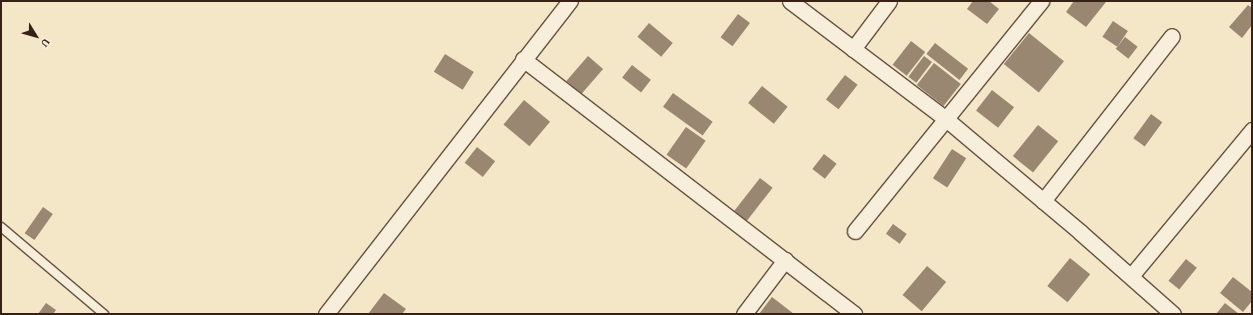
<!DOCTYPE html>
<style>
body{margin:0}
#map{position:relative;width:1253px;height:315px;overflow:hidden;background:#f3e7c8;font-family:"Gentium Book Plus",serif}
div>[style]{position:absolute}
.building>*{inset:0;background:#9a8772;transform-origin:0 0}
.roads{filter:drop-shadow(1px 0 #685241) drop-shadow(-1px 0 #685241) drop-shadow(0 1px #685241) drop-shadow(0 -1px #685241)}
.service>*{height:8px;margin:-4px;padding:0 4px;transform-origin:4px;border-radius:4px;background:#f7efdb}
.minor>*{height:15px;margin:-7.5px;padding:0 7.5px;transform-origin:7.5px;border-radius:7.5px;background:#f7efdb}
span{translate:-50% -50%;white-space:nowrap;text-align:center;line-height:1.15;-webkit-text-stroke:4px #f7efdb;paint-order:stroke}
.frame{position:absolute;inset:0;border:2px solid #392014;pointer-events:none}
.north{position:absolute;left:16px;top:16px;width:40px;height:40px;-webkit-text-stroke:3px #f7efdb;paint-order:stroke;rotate:127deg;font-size:11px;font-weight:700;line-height:16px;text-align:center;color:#392014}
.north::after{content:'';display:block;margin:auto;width:14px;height:18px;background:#392014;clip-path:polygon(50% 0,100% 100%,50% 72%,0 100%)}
</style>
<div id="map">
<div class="building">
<div style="clip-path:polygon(973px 1px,989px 1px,999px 9px,987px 24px,967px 9px)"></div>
<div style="clip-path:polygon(1074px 1px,1104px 1px,1106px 2px,1086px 27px,1066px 12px)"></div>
<div style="clip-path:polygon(1248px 5px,1252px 8px,1252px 25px,1242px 38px,1229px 27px)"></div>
<div style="left:738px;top:14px;width:15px;height:29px;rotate:37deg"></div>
<div style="left:1113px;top:21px;width:18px;height:19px;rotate:34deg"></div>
<div style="left:649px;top:23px;width:31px;height:18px;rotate:40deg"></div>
<div style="left:1029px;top:33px;width:45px;height:40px;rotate:39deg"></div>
<div style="left:1125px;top:37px;width:16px;height:15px;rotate:38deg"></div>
<div style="left:911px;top:41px;width:18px;height:30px;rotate:38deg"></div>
<div style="left:935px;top:43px;width:42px;height:14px;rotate:38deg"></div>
<div style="left:445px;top:54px;width:34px;height:21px;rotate:32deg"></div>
<div style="left:588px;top:56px;width:20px;height:33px;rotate:41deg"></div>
<div style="left:924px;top:56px;width:10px;height:26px;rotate:37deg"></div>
<div style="left:934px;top:63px;width:34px;height:28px;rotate:38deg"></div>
<div style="left:632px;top:65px;width:24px;height:16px;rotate:38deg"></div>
<div style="left:845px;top:75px;width:16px;height:31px;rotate:38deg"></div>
<div style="left:762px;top:86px;width:33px;height:22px;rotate:39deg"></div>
<div style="left:992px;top:90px;width:28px;height:26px;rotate:38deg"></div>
<div style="left:673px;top:93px;width:49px;height:17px;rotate:36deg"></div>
<div style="left:524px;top:100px;width:34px;height:32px;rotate:40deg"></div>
<div style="left:1151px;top:114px;width:14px;height:30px;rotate:36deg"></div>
<div style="left:1038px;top:125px;width:26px;height:40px;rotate:39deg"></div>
<div style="left:686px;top:127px;width:24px;height:34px;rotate:35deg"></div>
<div style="left:477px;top:147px;width:23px;height:20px;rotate:38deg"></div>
<div style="left:952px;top:149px;width:17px;height:35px;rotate:33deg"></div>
<div style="left:824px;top:154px;width:16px;height:19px;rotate:38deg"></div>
<div style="left:760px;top:178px;width:16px;height:42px;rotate:38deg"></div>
<div style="left:43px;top:207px;width:12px;height:32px;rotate:35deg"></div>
<div style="left:893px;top:224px;width:17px;height:12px;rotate:36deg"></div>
<div style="left:1070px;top:258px;width:26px;height:36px;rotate:39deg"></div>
<div style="left:1186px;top:259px;width:14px;height:28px;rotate:39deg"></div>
<div style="left:927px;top:266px;width:25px;height:38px;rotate:40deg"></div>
<div style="clip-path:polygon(1233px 277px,1252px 292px,1252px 301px,1243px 312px,1220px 293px)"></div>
<div style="clip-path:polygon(384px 293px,406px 309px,402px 314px,368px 314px)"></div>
<div style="clip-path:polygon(772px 297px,794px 314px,759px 314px)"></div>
<div style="clip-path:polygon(46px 303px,56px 310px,53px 314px,38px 314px)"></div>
<div style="clip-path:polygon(1225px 303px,1239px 314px,1216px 314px)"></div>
</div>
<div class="roads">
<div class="service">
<div style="left:1px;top:227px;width:135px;rotate:40.2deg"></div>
</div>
<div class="minor">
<div style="left:790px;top:1px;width:196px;rotate:37.1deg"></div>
<div style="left:946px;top:119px;width:175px;rotate:40.1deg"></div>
<div style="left:1080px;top:232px;width:124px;rotate:41.4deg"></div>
<div style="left:853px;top:49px;width:60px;rotate:-53.1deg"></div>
<div style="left:523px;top:59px;width:418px;rotate:37.6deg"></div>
<div style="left:1043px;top:201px;width:209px;rotate:-52deg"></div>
<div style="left:855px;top:231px;width:296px;rotate:-51deg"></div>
<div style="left:1131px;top:276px;width:190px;rotate:-50.3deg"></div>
<div style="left:326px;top:314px;width:397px;rotate:-52.1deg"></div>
<div style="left:744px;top:314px;width:68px;rotate:-52.8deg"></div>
</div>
</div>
<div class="frame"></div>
<div class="north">U</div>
</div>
